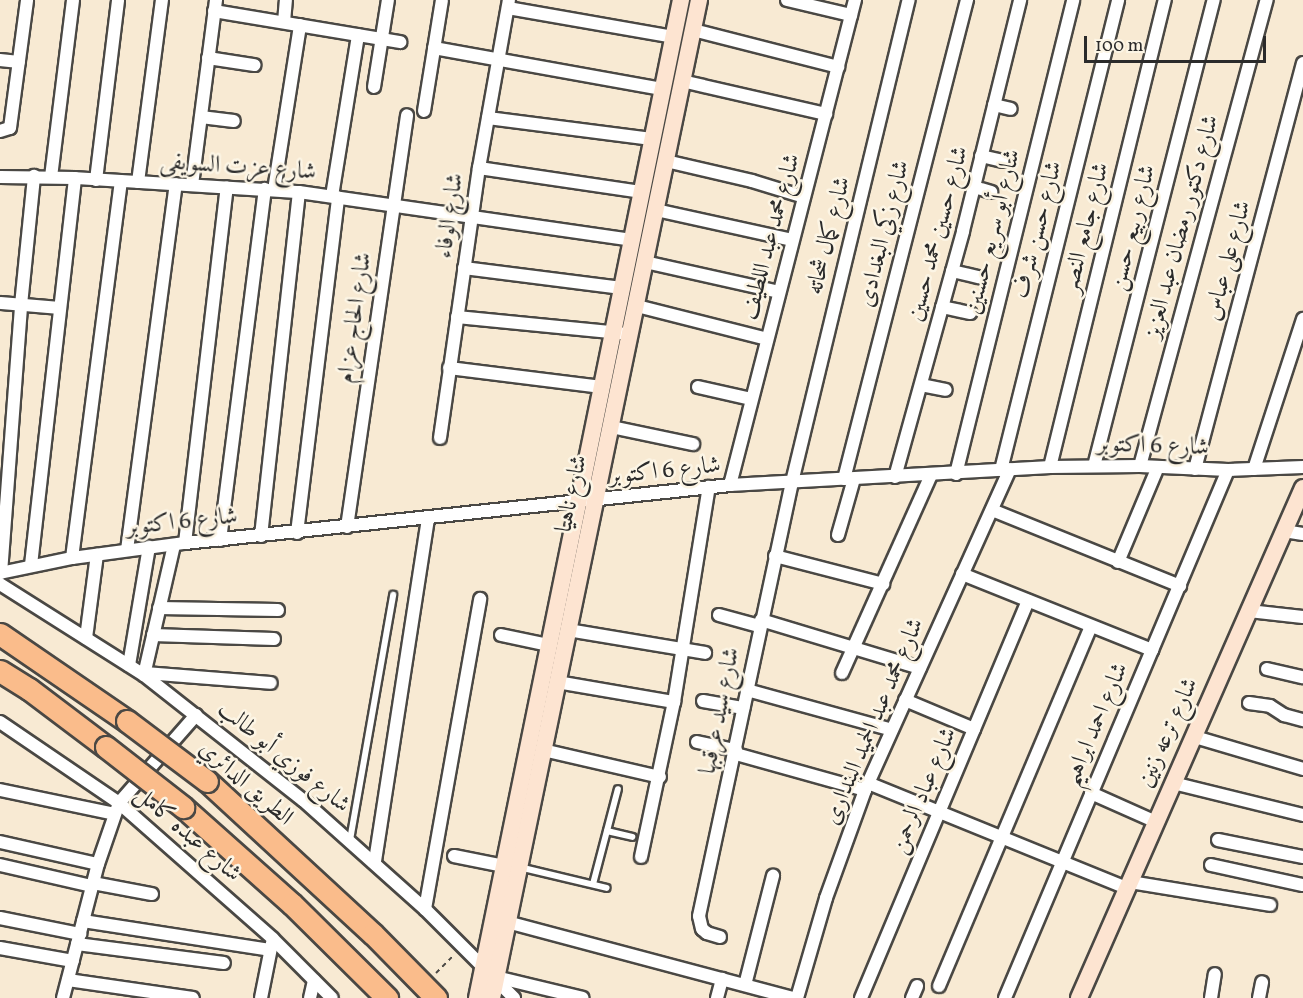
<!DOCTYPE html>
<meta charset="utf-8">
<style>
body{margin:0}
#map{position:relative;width:1303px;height:998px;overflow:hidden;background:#f8ead3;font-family:Vollkorn,Amiri,serif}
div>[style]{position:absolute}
.path>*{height:2px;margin-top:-1px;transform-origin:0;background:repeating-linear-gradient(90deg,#4a4844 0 4.5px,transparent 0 9px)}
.roads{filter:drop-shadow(2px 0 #4a4844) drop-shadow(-2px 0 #4a4844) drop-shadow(0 2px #4a4844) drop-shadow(0 -2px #4a4844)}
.lane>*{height:6px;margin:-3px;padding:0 3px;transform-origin:3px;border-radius:3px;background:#fff}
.street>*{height:12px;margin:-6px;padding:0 6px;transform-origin:6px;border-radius:6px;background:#fff}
.secondary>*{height:16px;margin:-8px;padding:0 8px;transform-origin:8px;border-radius:8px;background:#fde4d1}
.highway>*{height:21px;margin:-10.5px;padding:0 10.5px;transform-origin:10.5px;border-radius:10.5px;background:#fabc8b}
.bridges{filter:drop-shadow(2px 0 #4a4844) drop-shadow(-2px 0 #4a4844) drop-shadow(0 2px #4a4844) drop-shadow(0 -2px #4a4844)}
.highway-bridge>*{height:21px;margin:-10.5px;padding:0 10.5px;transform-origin:10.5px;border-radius:10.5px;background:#fabc8b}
span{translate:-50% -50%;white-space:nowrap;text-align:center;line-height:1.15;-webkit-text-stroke:5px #fcf5e5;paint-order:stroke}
.street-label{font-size:24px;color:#2b2b2b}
.scale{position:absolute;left:1084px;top:36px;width:182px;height:27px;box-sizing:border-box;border:3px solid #2b2b2b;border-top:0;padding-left:8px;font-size:18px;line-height:21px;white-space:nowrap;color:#2b2b2b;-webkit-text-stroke:4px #fcf5e5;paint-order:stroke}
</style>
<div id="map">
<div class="path">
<div style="left:436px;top:973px;width:27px;rotate:-45deg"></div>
</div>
<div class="roads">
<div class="lane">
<div style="left:607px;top:831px;width:26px;rotate:13deg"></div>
<div style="left:350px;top:840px;width:249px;rotate:-80deg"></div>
<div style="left:519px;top:867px;width:90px;rotate:13.4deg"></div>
<div style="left:593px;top:884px;width:98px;rotate:-75.3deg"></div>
</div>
<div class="street">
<div style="left:787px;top:0;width:66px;rotate:13.2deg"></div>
<div style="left:508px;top:8px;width:169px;rotate:9.9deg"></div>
<div style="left:214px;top:11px;width:189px;rotate:9.5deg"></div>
<div style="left:284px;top:22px;width:22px;rotate:-85deg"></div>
<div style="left:693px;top:30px;width:150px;rotate:14.3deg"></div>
<div style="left:434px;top:48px;width:233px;rotate:10.2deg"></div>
<div style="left:208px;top:58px;width:47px;rotate:8.7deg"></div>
<div style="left:0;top:60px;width:19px;rotate:6deg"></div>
<div style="left:682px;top:81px;width:148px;rotate:12.9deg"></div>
<div style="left:374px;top:87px;width:88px;rotate:-80.9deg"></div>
<div style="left:994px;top:105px;width:17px;rotate:13deg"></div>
<div style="left:424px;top:111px;width:112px;rotate:-80.8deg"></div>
<div style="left:201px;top:117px;width:33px;rotate:7deg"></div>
<div style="left:488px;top:118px;width:165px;rotate:7.3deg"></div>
<div style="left:0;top:131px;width:10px;rotate:-17deg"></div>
<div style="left:10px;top:128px;width:129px;rotate:-82.4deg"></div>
<div style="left:981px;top:156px;width:22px;rotate:13deg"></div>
<div style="left:666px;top:161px;width:88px;rotate:13.1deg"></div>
<div style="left:752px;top:181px;width:54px;rotate:17.1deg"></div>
<div style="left:479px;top:168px;width:165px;rotate:8.4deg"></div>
<div style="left:0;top:177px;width:75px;rotate:0.8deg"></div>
<div style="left:75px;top:178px;width:224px;rotate:3.6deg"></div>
<div style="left:299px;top:192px;width:336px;rotate:8.2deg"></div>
<div style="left:51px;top:177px;width:178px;rotate:-82.9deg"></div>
<div style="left:96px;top:180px;width:181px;rotate:-83deg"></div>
<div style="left:138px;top:182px;width:184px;rotate:-82.5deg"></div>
<div style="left:192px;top:185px;width:187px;rotate:-82.6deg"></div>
<div style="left:974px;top:187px;width:18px;rotate:16deg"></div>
<div style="left:274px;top:190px;width:167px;rotate:-81deg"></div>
<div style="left:332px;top:196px;width:163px;rotate:-80.8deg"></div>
<div style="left:656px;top:210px;width:139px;rotate:12.4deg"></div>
<div style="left:645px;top:262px;width:137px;rotate:12.6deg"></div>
<div style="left:464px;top:268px;width:159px;rotate:7.2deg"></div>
<div style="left:952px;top:271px;width:28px;rotate:13deg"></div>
<div style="left:0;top:303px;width:60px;rotate:4.8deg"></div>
<div style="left:637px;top:306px;width:134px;rotate:14.2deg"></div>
<div style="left:942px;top:307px;width:29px;rotate:12deg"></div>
<div style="left:457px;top:317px;width:164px;rotate:5.6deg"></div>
<div style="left:449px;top:368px;width:154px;rotate:7.1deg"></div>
<div style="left:921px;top:385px;width:25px;rotate:11deg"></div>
<div style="left:698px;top:387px;width:54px;rotate:12.8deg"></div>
<div style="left:612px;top:427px;width:83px;rotate:11.9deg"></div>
<div style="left:440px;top:438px;width:273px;rotate:-81.8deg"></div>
<div style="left:479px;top:168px;width:171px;rotate:-79.9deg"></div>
<div style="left:1094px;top:466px;width:481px;rotate:-75.6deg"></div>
<div style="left:1140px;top:466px;width:483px;rotate:-74.8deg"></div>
<div style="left:1050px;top:467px;width:481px;rotate:-76.2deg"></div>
<div style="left:1195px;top:469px;width:420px;rotate:-75.1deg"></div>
<div style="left:1254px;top:469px;width:158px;rotate:-71.9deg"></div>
<div style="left:1001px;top:470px;width:484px;rotate:-76deg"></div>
<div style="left:956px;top:474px;width:488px;rotate:-76.1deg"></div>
<div style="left:895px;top:477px;width:255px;rotate:-74.5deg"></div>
<div style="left:963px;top:231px;width:238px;rotate:-76.1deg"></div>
<div style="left:844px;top:479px;width:495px;rotate:-75.6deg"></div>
<div style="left:730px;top:485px;width:501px;rotate:-75.55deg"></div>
<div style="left:992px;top:510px;width:203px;rotate:22deg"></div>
<div style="left:347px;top:527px;width:416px;rotate:-81.7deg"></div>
<div style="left:1284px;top:531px;width:19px;rotate:9deg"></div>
<div style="left:297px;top:533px;width:338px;rotate:-83deg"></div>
<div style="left:838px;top:535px;width:58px;rotate:-74.1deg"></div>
<div style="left:261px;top:536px;width:346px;rotate:-83.7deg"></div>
<div style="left:220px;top:540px;width:354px;rotate:-82.7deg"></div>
<div style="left:185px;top:543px;width:358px;rotate:-83.3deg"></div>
<div style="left:127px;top:550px;width:369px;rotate:-82.4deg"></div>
<div style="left:775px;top:556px;width:112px;rotate:14.5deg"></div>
<div style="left:72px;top:558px;width:380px;rotate:-82.6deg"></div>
<div style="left:1118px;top:562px;width:103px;rotate:-67.2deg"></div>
<div style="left:31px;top:565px;width:389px;rotate:-83.5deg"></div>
<div style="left:0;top:573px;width:74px;rotate:-11.8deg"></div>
<div style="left:72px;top:558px;width:114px;rotate:-7.6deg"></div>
<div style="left:185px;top:543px;width:548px;rotate:-6.07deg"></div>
<div style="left:730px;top:485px;width:321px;rotate:-3.2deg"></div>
<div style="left:1050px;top:467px;width:90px;rotate:-0.6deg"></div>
<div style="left:1140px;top:466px;width:88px;rotate:2.6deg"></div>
<div style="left:1228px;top:470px;width:75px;rotate:-2.3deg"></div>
<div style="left:1px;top:573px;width:269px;rotate:-85.7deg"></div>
<div style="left:21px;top:305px;width:130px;rotate:-84.2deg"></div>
<div style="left:962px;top:574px;width:205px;rotate:21.8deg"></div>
<div style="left:0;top:584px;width:170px;rotate:32.3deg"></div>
<div style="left:144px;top:675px;width:202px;rotate:38.2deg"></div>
<div style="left:303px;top:800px;width:164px;rotate:41.8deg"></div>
<div style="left:425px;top:909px;width:126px;rotate:45deg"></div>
<div style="left:159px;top:608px;width:119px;rotate:1deg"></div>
<div style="left:1249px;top:611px;width:54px;rotate:6.3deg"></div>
<div style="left:719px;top:615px;width:41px;rotate:15.4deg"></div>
<div style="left:761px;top:620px;width:166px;rotate:16.8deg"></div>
<div style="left:568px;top:630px;width:139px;rotate:9.5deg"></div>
<div style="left:153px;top:635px;width:121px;rotate:1.9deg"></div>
<div style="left:501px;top:635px;width:49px;rotate:11.8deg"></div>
<div style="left:86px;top:638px;width:84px;rotate:-82.5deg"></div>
<div style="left:129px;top:665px;width:120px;rotate:-80.4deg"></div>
<div style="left:1267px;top:669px;width:37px;rotate:13deg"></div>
<div style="left:145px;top:673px;width:126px;rotate:4.5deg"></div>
<div style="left:842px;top:673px;width:217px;rotate:-65.8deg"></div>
<div style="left:144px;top:675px;width:133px;rotate:-77deg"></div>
<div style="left:557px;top:682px;width:119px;rotate:9.7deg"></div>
<div style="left:747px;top:690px;width:150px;rotate:15.4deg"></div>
<div style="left:905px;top:700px;width:75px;rotate:22.8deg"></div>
<div style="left:703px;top:701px;width:41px;rotate:9.9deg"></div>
<div style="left:1249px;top:703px;width:21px;rotate:8deg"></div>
<div style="left:1270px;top:706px;width:17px;rotate:33deg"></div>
<div style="left:1284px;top:715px;width:20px;rotate:15deg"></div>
<div style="left:0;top:722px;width:144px;rotate:34.2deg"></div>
<div style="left:119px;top:803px;width:205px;rotate:41.4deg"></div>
<div style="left:273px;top:939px;width:83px;rotate:45deg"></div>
<div style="left:1195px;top:737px;width:113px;rotate:16.5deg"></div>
<div style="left:697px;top:742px;width:40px;rotate:12deg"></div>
<div style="left:543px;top:750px;width:120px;rotate:13deg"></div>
<div style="left:736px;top:754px;width:134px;rotate:15.6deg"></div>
<div style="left:868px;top:783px;width:279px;rotate:22.1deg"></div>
<div style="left:1173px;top:783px;width:134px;rotate:13.8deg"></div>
<div style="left:0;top:790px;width:117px;rotate:11.8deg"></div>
<div style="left:1091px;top:793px;width:71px;rotate:24deg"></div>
<div style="left:1218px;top:840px;width:87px;rotate:11.3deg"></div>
<div style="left:0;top:842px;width:100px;rotate:12.7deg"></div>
<div style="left:454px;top:856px;width:51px;rotate:11.3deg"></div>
<div style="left:641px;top:857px;width:158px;rotate:-78deg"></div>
<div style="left:674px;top:702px;width:218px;rotate:-80.8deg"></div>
<div style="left:375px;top:861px;width:348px;rotate:-81.2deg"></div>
<div style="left:0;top:865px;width:94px;rotate:12.9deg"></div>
<div style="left:1211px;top:865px;width:94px;rotate:12.3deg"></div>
<div style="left:1130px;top:882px;width:142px;rotate:9.3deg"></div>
<div style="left:93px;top:883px;width:60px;rotate:10.6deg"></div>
<div style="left:425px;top:909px;width:315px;rotate:-79.9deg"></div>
<div style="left:0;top:918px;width:82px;rotate:11.3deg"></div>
<div style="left:83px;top:921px;width:189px;rotate:8.8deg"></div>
<div style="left:507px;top:922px;width:296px;rotate:14.9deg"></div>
<div style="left:720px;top:937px;width:14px;rotate:-163deg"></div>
<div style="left:707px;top:933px;width:6px;rotate:-141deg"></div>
<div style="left:702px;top:929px;width:13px;rotate:-103deg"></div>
<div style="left:699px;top:916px;width:444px;rotate:-77.9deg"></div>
<div style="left:792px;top:482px;width:496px;rotate:-76.4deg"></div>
<div style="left:77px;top:944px;width:148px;rotate:7.4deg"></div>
<div style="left:0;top:948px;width:74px;rotate:10.1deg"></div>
<div style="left:496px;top:977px;width:89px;rotate:13.6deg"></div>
<div style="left:68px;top:980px;width:126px;rotate:8.2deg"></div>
<div style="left:745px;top:985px;width:113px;rotate:-75.6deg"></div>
<div style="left:939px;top:986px;width:390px;rotate:-67.1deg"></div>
<div style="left:63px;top:998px;width:138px;rotate:-75.4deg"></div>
<div style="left:98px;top:864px;width:65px;rotate:-71deg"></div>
<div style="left:119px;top:803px;width:117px;rotate:-48.8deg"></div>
<div style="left:261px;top:998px;width:56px;rotate:-78.7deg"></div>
<div style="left:310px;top:998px;width:18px;rotate:-77deg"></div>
<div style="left:717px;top:998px;width:20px;rotate:-75deg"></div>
<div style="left:797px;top:998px;width:104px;rotate:-73.8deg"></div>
<div style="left:826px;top:898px;width:115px;rotate:-70.1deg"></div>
<div style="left:865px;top:790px;width:352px;rotate:-65.7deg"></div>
<div style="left:861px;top:998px;width:431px;rotate:-67.2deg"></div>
<div style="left:912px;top:998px;width:13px;rotate:-67deg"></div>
<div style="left:1005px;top:998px;width:573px;rotate:-67.1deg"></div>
<div style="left:1211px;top:998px;width:24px;rotate:-81deg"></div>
<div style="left:1259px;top:998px;width:16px;rotate:-79deg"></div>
</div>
<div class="secondary">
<div style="left:477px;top:998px;width:1019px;rotate:-78.45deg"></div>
<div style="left:492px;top:998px;width:1019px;rotate:-78.28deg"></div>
<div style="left:1079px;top:998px;width:557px;rotate:-66.29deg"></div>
</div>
<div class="highway">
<div style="left:0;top:634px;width:154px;rotate:34.4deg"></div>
<div style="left:0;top:671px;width:34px;rotate:32deg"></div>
<div style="left:29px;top:689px;width:96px;rotate:37deg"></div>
<div style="left:207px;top:781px;width:226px;rotate:42.7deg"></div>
<div style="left:373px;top:934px;width:90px;rotate:45.5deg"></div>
<div style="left:183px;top:807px;width:146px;rotate:41.7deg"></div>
<div style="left:292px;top:904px;width:134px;rotate:44.7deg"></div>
</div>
</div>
<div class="bridges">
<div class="highway-bridge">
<div style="left:127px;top:721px;width:100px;rotate:36.9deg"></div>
<div style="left:106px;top:747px;width:98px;rotate:37.9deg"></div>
</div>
</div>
<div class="street-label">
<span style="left:238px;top:168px;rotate:4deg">شارع عزت السويفى</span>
<span style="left:451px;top:216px;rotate:-82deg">شارع الوفاء</span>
<span style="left:1183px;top:227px;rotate:-75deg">شارع دكتور رمضان عبد العزيز</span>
<span style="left:1087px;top:228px;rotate:-76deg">شارع جامع النصر</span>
<span style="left:1134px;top:228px;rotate:-76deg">شارع ربيع حسن</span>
<span style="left:1039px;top:230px;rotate:-76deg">شارع حسن شرف</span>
<span style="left:994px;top:232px;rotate:-76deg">شارع أبو سريع حسنين</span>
<span style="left:885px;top:234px;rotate:-76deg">شارع زكي البغدادى</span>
<span style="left:939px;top:234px;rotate:-75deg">شارع حسين محمد حسين</span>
<span style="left:830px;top:236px;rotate:-76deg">شارع كمال شحاته</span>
<span style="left:772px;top:237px;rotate:-75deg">شارع محمد عبد اللطيف</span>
<span style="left:1229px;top:261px;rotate:-75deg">شارع على عباس</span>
<span style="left:356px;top:318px;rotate:-82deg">شارع الحاج عزام</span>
<span style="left:1153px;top:447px;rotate:2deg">شارع 6 اكتوبر</span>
<span style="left:665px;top:472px;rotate:-6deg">شارع 6 اكتوبر</span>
<span style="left:573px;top:494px;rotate:-78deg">شارع ناهيا</span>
<span style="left:182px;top:523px;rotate:-6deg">شارع 6 اكتوبر</span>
<span style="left:721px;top:711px;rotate:-79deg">شارع سيد عرقبها</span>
<span style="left:875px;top:722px;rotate:-67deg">شارع محمد عبد الحميد البندارى</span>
<span style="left:1097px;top:725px;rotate:-67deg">شارع احمد ابراهيم</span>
<span style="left:1169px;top:733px;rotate:-66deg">شارع ترعه زنين</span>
<span style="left:283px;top:758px;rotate:39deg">شارع فوزي أبو طالب</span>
<span style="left:245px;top:784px;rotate:41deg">الطريق الدائري</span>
<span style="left:925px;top:791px;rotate:-67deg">شارع عباد الرحمن</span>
<span style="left:187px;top:835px;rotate:41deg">شارع عبده كامل</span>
</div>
<div class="scale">100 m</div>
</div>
